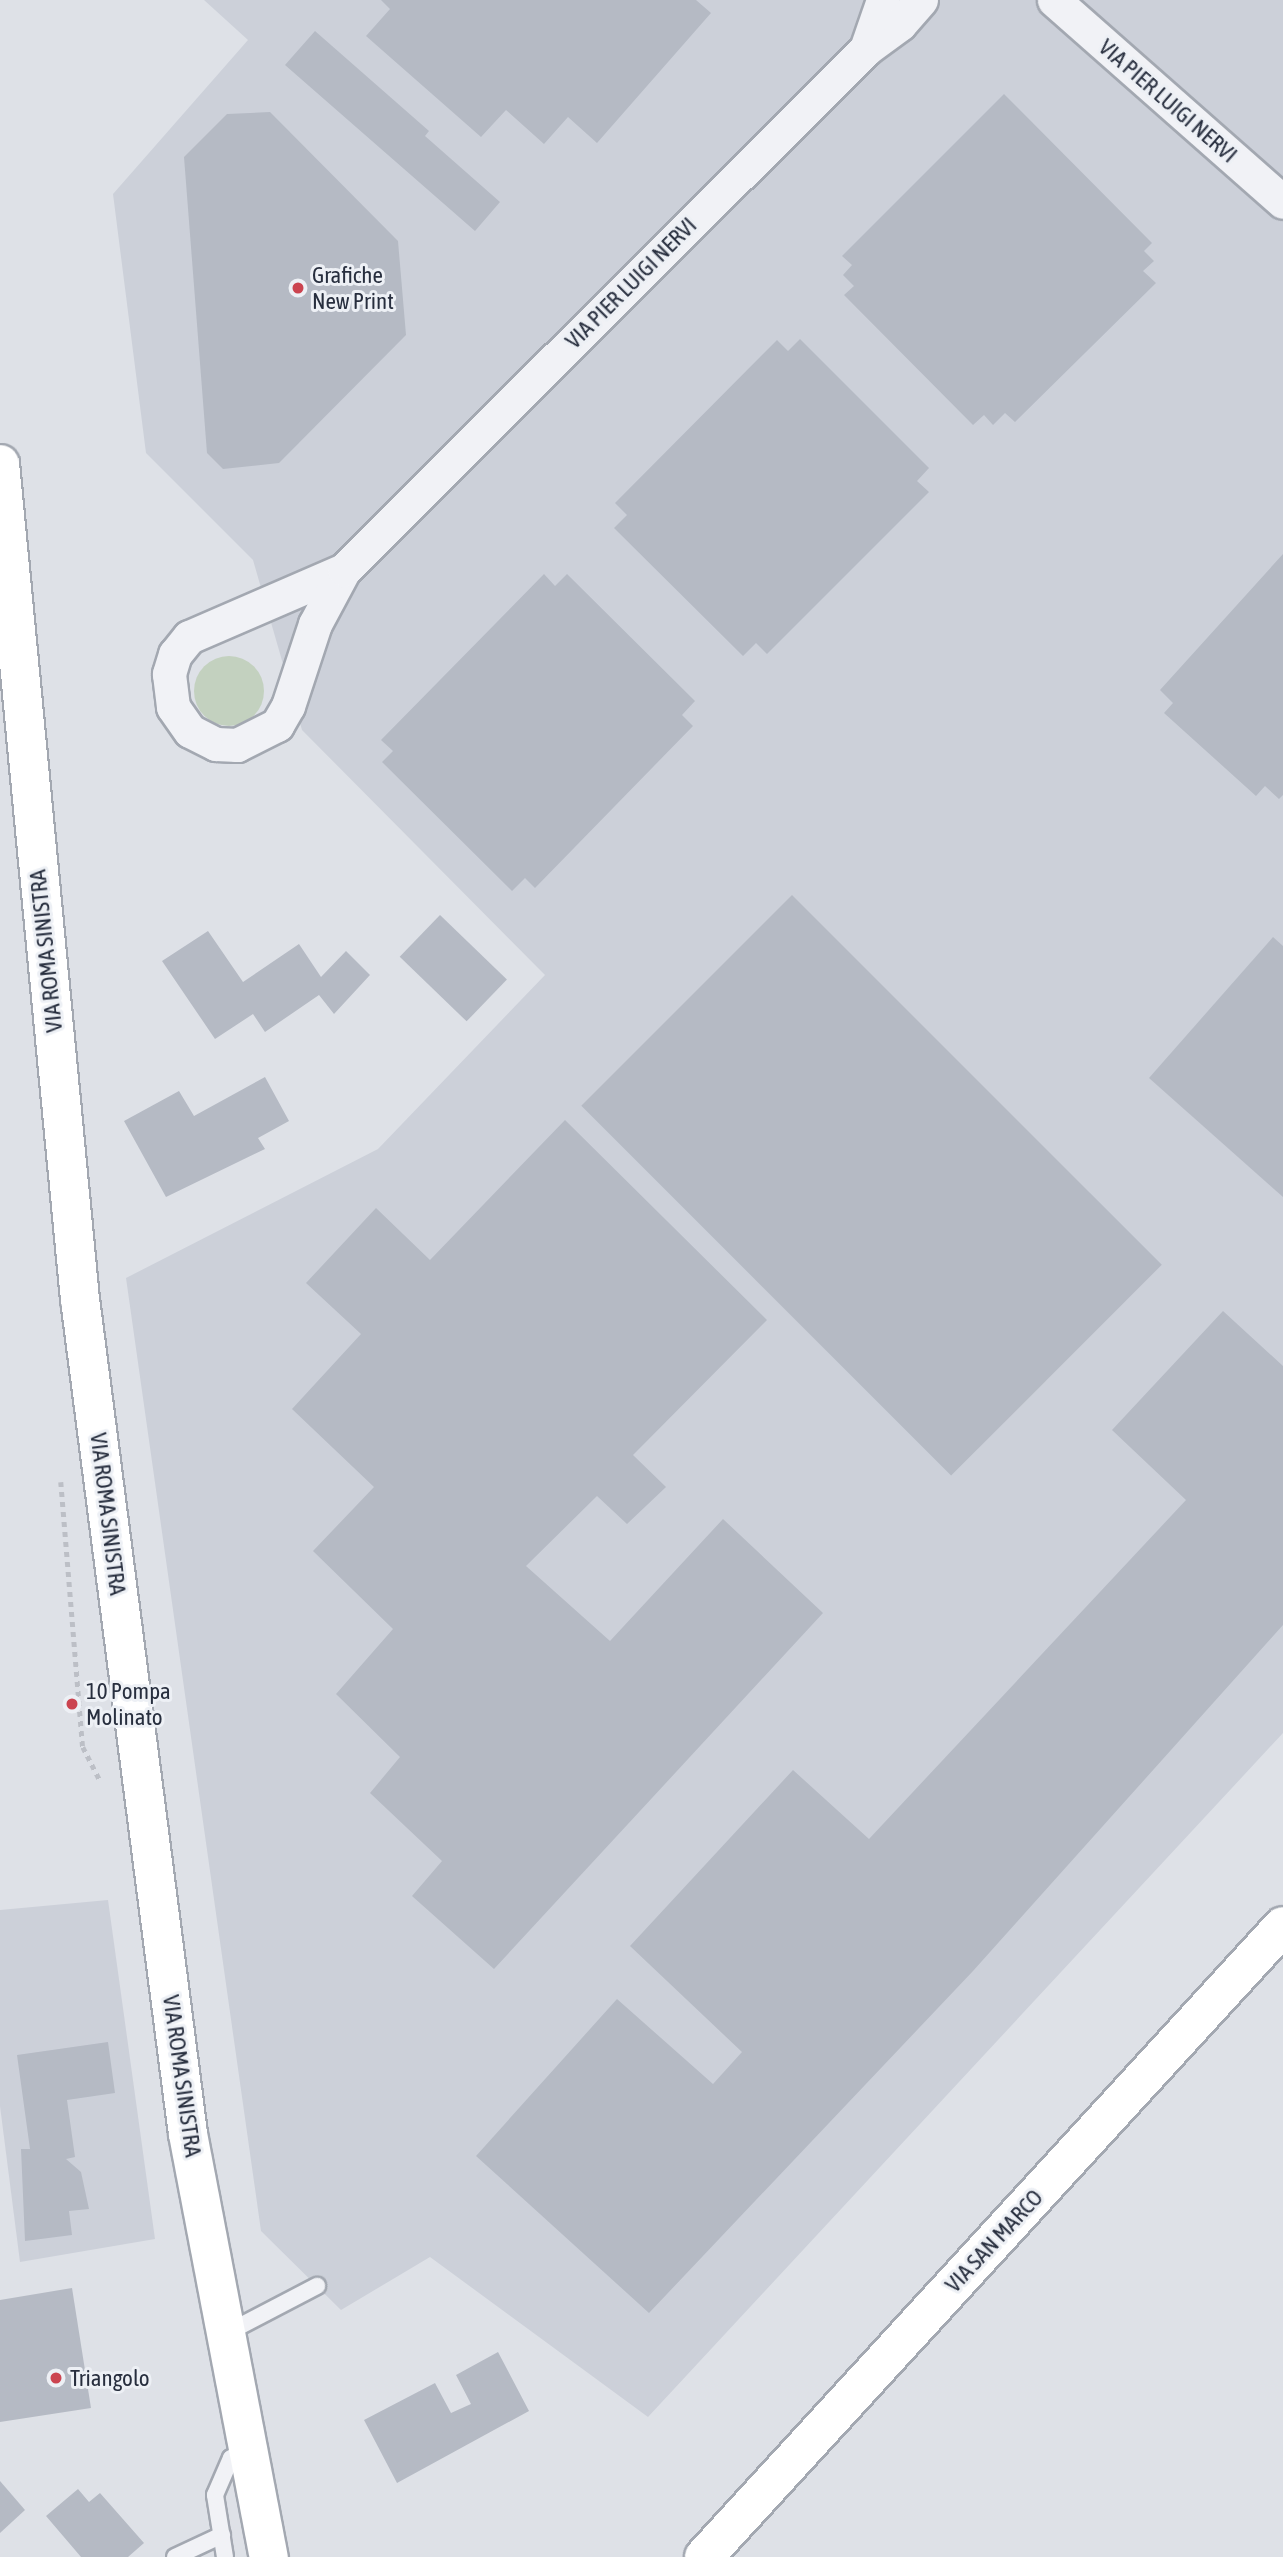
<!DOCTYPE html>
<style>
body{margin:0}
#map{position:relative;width:1283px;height:2557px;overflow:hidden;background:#dee1e7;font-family:"Asap Condensed",sans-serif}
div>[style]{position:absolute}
.built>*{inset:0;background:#ccd0d9}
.green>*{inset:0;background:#c3d1bf}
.round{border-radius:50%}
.building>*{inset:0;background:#b5bac4;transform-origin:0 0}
.path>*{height:4.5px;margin-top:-2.25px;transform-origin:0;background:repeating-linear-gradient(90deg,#bcbfc6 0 5px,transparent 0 10px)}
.roads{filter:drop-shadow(2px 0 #a3a8b1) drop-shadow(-2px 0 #a3a8b1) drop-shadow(0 2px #a3a8b1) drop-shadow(0 -2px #a3a8b1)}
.lane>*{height:16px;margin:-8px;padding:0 8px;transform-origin:8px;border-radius:8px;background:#f1f2f6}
.street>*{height:33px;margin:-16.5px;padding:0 16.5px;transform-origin:16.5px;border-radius:16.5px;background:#f1f2f6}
.secondary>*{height:38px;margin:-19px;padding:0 19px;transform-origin:19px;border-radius:19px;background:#fff}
.primary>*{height:38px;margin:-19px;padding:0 19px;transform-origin:19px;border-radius:19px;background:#fff}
.dots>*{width:19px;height:19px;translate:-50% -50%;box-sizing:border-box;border:4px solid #edf0f5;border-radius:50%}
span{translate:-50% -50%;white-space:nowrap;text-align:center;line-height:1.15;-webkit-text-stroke:6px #edf0f5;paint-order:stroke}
.street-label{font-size:23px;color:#272e3e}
.poi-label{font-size:23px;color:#272e3e}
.left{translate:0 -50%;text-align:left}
</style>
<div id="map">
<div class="built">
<div style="clip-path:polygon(204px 0,1283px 0,1283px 1733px,648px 2417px,430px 2257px,341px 2310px,261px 2231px,126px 1278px,378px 1149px,545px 975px,302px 730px,253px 560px,146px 453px,113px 194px,248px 40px)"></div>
<div style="clip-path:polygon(108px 1900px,155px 2239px,20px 2262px,0 2106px,0 1910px)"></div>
</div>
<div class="green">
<div class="round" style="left:194px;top:656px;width:70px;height:70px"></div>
</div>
<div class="building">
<div style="clip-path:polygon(381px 0,696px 0,711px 13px,597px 143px,568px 117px,544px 144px,506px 110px,481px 137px,366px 36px,390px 9px)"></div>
<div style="clip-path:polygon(315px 31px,429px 131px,425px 136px,500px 202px,475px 231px,285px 65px)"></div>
<div style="clip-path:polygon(1004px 94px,1152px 243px,1144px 251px,1154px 261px,1143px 271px,1156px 283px,1015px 422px,1005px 413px,993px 425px,984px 415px,973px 425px,844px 295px,854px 286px,843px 275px,852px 265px,842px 256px)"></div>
<div style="clip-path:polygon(270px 112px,398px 241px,406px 335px,279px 463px,223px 469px,207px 453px,184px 157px,227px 114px)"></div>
<div style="clip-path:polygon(800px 339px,929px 468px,917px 481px,929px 492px,767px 654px,756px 643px,743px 656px,614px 528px,627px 515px,615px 503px,777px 340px,788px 351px)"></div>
<div style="clip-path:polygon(1283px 554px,1283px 795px,1279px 799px,1265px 786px,1256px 796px,1164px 713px,1173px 703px,1160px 690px)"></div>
<div style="clip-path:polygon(544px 574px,555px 586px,567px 574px,695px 701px,682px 715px,693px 726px,535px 888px,525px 878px,512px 891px,382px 762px,393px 751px,381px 740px)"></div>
<div style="left:792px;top:895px;width:523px;height:298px;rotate:45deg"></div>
<div style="left:440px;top:915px;width:93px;height:58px;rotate:44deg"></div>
<div style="clip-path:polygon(208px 931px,243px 982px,299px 944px,321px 977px,346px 951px,370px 975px,334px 1014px,319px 995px,265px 1032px,253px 1014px,215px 1039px,162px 961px)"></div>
<div style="clip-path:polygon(1273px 937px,1283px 946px,1283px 1197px,1149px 1078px)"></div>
<div style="clip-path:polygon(265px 1077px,289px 1121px,258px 1138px,265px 1149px,166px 1197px,124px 1121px,179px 1091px,194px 1116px)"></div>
<div style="clip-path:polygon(565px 1120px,767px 1320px,633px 1455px,666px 1487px,627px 1524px,597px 1496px,526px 1566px,610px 1641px,723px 1519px,823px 1613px,494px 1969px,412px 1896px,442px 1861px,370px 1793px,400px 1757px,336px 1694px,393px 1629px,313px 1551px,374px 1487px,292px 1409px,361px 1334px,306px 1283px,376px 1208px,430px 1260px)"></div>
<div style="clip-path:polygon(1223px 1311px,1283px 1366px,1283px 1625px,973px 1971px,649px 2313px,476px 2156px,617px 1999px,713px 2084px,742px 2052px,630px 1946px,793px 1770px,869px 1839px,1186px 1500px,1112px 1430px)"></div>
<div style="clip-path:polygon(108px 2042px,115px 2093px,67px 2100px,75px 2157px,66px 2159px,81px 2172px,89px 2209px,69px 2211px,72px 2235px,25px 2241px,21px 2149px,30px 2149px,17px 2055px)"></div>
<div style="clip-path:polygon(72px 2288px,91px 2408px,0 2422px,0 2300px)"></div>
<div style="clip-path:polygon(498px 2352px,529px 2411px,397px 2483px,364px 2420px,435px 2383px,451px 2413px,471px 2404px,456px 2375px)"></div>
<div style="clip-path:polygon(0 2481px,25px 2510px,0 2533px)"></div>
<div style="clip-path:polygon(78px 2489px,89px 2502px,100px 2493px,144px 2543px,128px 2557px,81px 2557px,46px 2516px)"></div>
</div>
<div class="path">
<div style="left:61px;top:1482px;width:266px;rotate:85.3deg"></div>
<div style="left:83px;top:1747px;width:39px;rotate:63deg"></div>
</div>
<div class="roads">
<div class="lane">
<div style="left:225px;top:2334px;width:104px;rotate:-27.6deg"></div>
<div style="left:175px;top:2557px;width:52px;rotate:-25.1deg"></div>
<div style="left:225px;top:2557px;width:63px;rotate:-99.2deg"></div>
<div style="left:215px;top:2495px;width:40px;rotate:-66.6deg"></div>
<div style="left:231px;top:2458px;width:18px;rotate:-16deg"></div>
</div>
<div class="street">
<div style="left:1054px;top:0;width:305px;rotate:41.4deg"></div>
<div style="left:866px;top:49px;width:52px;rotate:-70.9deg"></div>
<div style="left:344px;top:570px;width:169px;rotate:156.6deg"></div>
<div style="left:189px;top:637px;width:22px;rotate:129deg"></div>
<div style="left:175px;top:654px;width:21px;rotate:107deg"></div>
<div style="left:169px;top:674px;width:33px;rotate:83deg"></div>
<div style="left:173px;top:707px;width:29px;rotate:55deg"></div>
<div style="left:190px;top:731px;width:29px;rotate:27deg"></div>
<div style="left:216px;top:744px;width:21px;rotate:3deg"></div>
<div style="left:237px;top:745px;width:45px;rotate:-26.6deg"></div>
<div style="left:277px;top:725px;width:22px;rotate:-60deg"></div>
<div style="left:288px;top:706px;width:86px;rotate:-71.8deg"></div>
<div style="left:315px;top:624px;width:61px;rotate:-61.8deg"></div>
<div style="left:344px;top:570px;width:738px;rotate:-44.95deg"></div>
<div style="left:866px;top:49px;width:42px;rotate:-36.3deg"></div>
<div style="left:900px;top:24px;width:32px;rotate:-49deg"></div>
</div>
<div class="secondary">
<div style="left:704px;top:2557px;width:856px;rotate:-47.46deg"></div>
</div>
<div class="primary">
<div style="left:0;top:464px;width:839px;rotate:84.53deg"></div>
<div style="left:80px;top:1299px;width:842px;rotate:82.63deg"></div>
<div style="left:188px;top:2134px;width:431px;rotate:79.2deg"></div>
</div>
</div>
<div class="dots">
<div style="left:298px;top:288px;background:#cb4450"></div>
<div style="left:72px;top:1704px;background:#cb4450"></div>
<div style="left:56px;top:2378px;background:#cb4450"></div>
</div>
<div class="street-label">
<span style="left:1168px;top:101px;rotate:41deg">VIA PIER LUIGI NERVI</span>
<span style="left:631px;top:283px;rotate:-45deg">VIA PIER LUIGI NERVI</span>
<span style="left:46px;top:951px;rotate:-96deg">VIA ROMA SINISTRA</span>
<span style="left:108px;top:1514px;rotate:83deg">VIA ROMA SINISTRA</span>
<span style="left:182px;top:2076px;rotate:82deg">VIA ROMA SINISTRA</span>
<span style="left:994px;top:2241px;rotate:-47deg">VIA SAN MARCO</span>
</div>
<div class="poi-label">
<span class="left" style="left:312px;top:288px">Grafiche<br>New Print</span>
<span class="left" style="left:86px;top:1704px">10 Pompa<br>Molinato</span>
<span class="left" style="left:70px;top:2378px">Triangolo</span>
</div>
</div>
